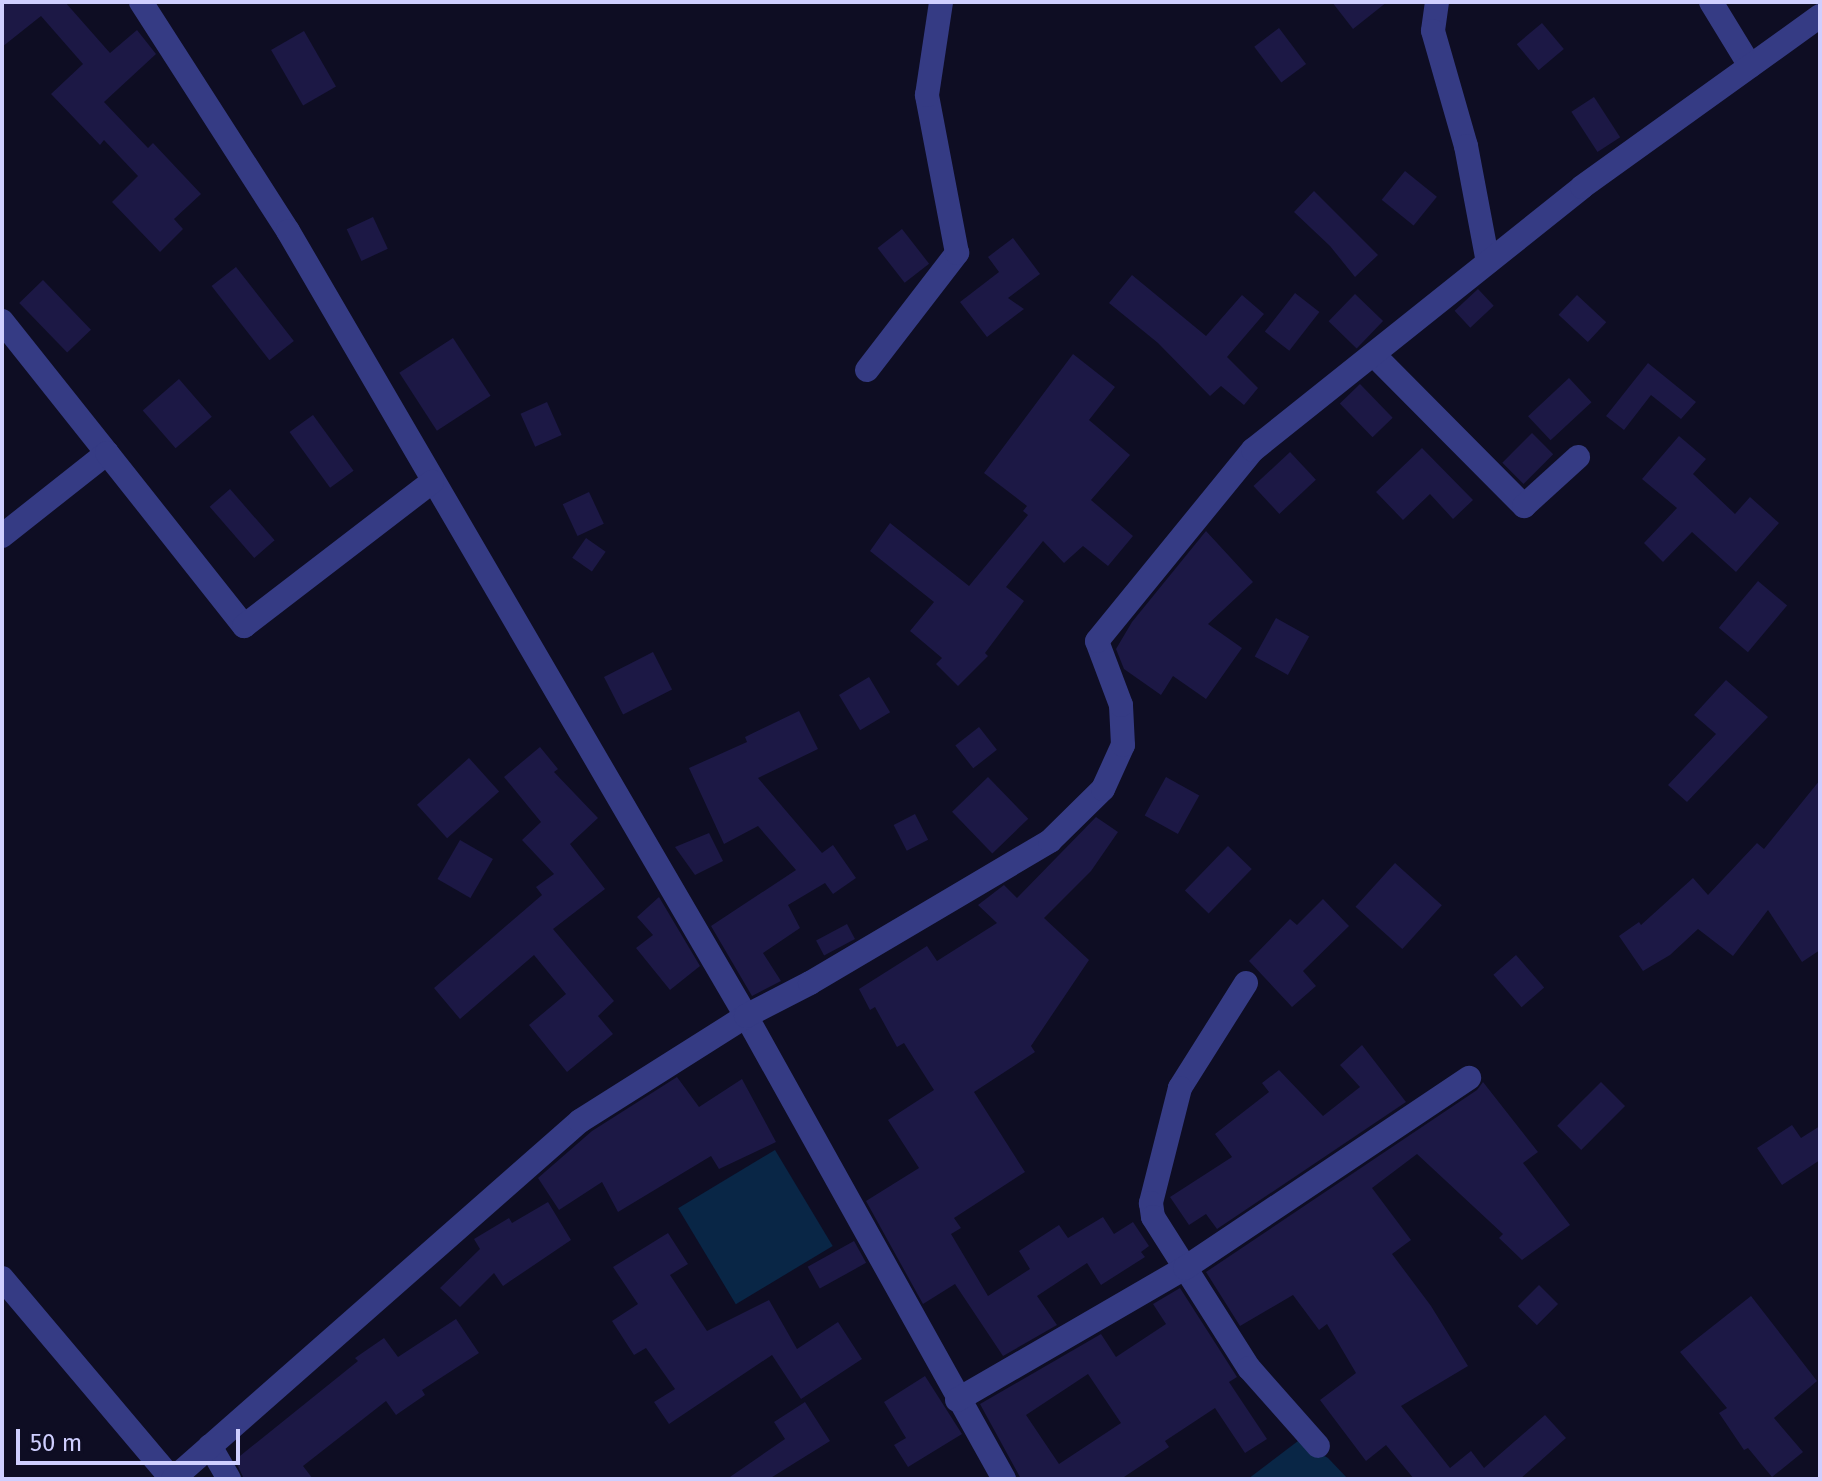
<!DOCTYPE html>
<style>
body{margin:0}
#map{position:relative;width:1822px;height:1481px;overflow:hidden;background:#0e0d23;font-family:"Fira Sans",sans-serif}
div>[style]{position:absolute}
.water>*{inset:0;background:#092646;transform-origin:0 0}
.building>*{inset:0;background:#1c1845;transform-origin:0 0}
.minor>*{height:24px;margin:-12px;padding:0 12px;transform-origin:12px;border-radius:12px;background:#353b84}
span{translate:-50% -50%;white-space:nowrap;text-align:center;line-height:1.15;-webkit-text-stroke:7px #0e0d23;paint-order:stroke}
.frame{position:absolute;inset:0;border:4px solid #cfcfff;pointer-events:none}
.scale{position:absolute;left:16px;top:1429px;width:224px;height:36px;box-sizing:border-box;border:4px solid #cfcfff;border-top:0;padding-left:10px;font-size:24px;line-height:28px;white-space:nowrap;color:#cfcfff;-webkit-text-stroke:6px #0e0d23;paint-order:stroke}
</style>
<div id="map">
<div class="water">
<div style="left:775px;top:1150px;width:112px;height:113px;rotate:59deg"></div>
<div style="clip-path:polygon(1298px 1441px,1328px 1458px,1348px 1479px,1248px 1479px)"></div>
</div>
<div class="building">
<div style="clip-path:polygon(2px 2px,65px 2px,110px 53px,137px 30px,156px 54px,104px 102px,148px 148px,153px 143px,201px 194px,174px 219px,183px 229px,160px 252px,112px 202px,138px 176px,104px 140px,100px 145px,51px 94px,83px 64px,41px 16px,2px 47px)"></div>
<div style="clip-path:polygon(1332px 2px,1387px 2px,1353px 29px)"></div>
<div style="left:1542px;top:23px;width:34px;height:33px;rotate:50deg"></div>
<div style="left:1279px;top:28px;width:45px;height:31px;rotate:53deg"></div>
<div style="left:304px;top:31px;width:64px;height:38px;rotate:60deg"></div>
<div style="left:1594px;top:97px;width:48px;height:27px;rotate:57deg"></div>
<div style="left:1405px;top:171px;width:41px;height:37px;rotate:39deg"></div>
<div style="clip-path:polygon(1314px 191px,1378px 255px,1355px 277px,1330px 246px,1294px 212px)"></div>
<div style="left:373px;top:217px;width:35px;height:29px;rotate:65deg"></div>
<div style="left:902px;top:229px;width:44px;height:31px;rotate:52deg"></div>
<div style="clip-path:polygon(1013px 238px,1040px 274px,1008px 298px,1024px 309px,987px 337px,960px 302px,999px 272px,988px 257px)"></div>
<div style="left:236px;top:267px;width:94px;height:31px;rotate:52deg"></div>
<div style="clip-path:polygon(1132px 275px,1206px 336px,1242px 295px,1264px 314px,1227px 357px,1258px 388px,1244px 405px,1221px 386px,1210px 396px,1158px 343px,1109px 303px)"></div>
<div style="left:43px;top:280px;width:69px;height:33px;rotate:46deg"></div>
<div style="left:1478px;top:289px;width:23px;height:32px;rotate:47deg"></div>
<div style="left:1295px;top:293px;width:31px;height:49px;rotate:38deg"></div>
<div style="left:1355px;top:294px;width:39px;height:38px;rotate:44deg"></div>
<div style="left:1577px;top:295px;width:40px;height:27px;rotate:43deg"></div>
<div style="left:453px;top:338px;width:69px;height:64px;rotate:57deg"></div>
<div style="clip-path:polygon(1073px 354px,1115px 387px,1089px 420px,1130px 455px,1091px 500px,1133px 536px,1108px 566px,1083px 546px,1064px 563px,1043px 541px,1006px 587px,1024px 601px,985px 653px,988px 656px,958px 686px,936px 664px,942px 658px,910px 631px,934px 602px,870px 551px,890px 523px,969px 586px,1028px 515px,1023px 511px,1027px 506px,984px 473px)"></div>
<div style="clip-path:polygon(1648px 363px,1696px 402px,1681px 419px,1651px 395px,1624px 430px,1606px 416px)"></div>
<div style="left:1569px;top:378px;width:33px;height:56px;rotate:47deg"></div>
<div style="left:179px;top:379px;width:50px;height:48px;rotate:49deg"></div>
<div style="left:1360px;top:384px;width:47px;height:28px;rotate:46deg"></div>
<div style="left:547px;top:402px;width:36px;height:29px;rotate:66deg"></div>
<div style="left:313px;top:415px;width:69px;height:29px;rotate:54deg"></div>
<div style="left:1532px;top:433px;width:30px;height:42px;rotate:45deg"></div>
<div style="clip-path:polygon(1679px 436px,1706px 459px,1693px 474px,1735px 514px,1750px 497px,1779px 523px,1736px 572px,1692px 532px,1663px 562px,1644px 543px,1677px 508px,1642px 479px)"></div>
<div style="clip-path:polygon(1422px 448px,1473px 500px,1453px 519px,1430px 494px,1403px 520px,1376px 492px)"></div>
<div style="left:1290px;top:452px;width:38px;height:50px;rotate:47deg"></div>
<div style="left:230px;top:489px;width:68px;height:27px;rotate:49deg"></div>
<div style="left:589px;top:492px;width:35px;height:29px;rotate:65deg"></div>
<div style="clip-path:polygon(1206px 531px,1253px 582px,1208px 624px,1242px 648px,1206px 699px,1173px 676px,1161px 695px,1124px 669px,1116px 649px,1132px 622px)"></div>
<div style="left:586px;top:538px;width:24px;height:24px;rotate:35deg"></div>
<div style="left:1758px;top:581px;width:38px;height:61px;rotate:40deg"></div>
<div style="left:1276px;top:618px;width:38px;height:44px;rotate:29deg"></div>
<div style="left:653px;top:652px;width:42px;height:55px;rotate:63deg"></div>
<div style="left:869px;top:677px;width:41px;height:35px;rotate:59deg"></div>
<div style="clip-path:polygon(1726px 680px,1768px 717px,1687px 802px,1668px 785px,1716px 734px,1694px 715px)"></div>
<div style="clip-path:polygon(799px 711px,818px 749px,758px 778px,822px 853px,833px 845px,856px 878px,833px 894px,825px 883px,788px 905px,800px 928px,763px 953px,781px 981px,752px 996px,711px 926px,796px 870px,758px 826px,724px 844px,689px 768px,747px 742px,745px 737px)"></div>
<div style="left:979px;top:727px;width:29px;height:30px;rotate:52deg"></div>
<div style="clip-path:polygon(540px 747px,558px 769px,554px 772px,598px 818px,570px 844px,605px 889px,553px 929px,614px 1001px,598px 1016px,613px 1034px,567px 1072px,529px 1025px,566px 994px,534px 955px,460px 1019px,434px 988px,542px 895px,536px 887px,554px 874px,522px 840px,541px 822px,504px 777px)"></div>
<div style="left:469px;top:758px;width:45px;height:70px;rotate:48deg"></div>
<div style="left:988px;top:777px;width:58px;height:50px;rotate:46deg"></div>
<div style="left:1166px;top:777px;width:38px;height:44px;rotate:29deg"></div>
<div style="clip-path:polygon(1820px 780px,1820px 950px,1802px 962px,1768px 910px,1733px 956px,1698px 929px,1670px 955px,1643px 971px,1619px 936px,1639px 922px,1641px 925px,1693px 878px,1708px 895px,1757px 843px,1764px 849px)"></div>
<div style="left:915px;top:814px;width:29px;height:24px;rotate:63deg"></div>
<div style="clip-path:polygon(1096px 817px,1118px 832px,1091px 871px,1044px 918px,1089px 960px,1031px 1046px,1035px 1052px,974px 1092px,1025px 1172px,954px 1218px,961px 1228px,951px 1234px,988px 1296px,1030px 1269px,1019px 1251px,1059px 1225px,1068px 1238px,1103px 1217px,1114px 1234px,1133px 1222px,1149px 1246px,1141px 1252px,1145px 1257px,1101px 1285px,1087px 1263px,1037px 1296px,1057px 1325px,1003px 1356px,955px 1284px,923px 1304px,866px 1201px,919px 1168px,888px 1120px,934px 1090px,904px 1043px,897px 1047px,875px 1007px,870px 1010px,859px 989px,927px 946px,937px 961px,997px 923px,978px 905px,1004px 885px,1017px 898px)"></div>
<div style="clip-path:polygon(709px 833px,723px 861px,695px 875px,675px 847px)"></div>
<div style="left:460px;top:840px;width:38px;height:45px;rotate:30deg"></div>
<div style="left:1228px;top:846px;width:33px;height:62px;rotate:44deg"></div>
<div style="left:1395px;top:863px;width:63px;height:59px;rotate:42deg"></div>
<div style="clip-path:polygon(659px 897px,700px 966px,670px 990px,636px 948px,653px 935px,637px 917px)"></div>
<div style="clip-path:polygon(1323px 899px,1349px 926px,1303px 971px,1316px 986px,1292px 1007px,1249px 961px,1290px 919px,1297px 925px)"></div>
<div style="left:847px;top:924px;width:17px;height:35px;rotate:62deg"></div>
<div style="left:1516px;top:955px;width:43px;height:30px;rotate:49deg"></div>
<div style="clip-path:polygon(1362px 1045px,1406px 1102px,1217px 1229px,1206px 1214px,1189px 1225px,1170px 1197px,1232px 1157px,1215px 1134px,1269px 1092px,1262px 1083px,1279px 1070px,1323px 1116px,1360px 1087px,1340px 1065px)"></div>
<div style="clip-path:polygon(677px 1077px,699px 1107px,742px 1079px,776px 1142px,719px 1169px,711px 1156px,618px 1212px,602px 1182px,559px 1210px,538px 1178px,592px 1131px)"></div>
<div style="clip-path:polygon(1483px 1082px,1538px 1152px,1523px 1163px,1570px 1225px,1522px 1260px,1499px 1238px,1503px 1234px,1417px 1154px,1372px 1188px,1411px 1240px,1392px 1254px,1431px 1306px,1468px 1366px,1401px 1406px,1450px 1468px,1471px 1451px,1484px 1468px,1545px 1415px,1566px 1438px,1520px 1479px,1414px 1479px,1386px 1445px,1366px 1461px,1320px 1400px,1356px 1373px,1327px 1324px,1319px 1330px,1293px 1295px,1240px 1326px,1206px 1272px,1477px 1090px)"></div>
<div style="left:1601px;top:1082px;width:34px;height:62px;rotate:45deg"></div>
<div style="clip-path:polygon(1792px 1125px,1801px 1138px,1820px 1126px,1820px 1160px,1782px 1185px,1757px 1148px)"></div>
<div style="clip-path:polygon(548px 1202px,571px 1240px,503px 1286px,494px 1273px,460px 1307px,440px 1288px,480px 1249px,474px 1239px,509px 1218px,512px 1223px)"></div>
<div style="clip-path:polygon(668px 1233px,688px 1264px,670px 1275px,707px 1331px,769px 1300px,797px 1349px,838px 1322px,862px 1359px,801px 1399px,772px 1355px,669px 1424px,654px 1402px,675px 1389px,646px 1348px,634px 1355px,612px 1321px,638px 1304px,613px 1267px)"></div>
<div style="left:854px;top:1241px;width:25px;height:53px;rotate:61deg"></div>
<div style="left:1539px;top:1285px;width:27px;height:30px;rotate:45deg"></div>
<div style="clip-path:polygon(evenodd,1180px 1288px,1237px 1377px,1229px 1382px,1267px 1439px,1245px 1453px,1215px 1408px,1165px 1441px,1169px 1447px,1121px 1479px,1021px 1479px,980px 1404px,1101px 1334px,1116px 1357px,1166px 1324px,1153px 1304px,1180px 1288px,1088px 1374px,1121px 1423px,1059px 1464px,1026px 1415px,1088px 1374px)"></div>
<div style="clip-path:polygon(1751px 1296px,1817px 1381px,1774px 1418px,1803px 1452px,1772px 1477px,1748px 1448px,1744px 1450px,1719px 1413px,1727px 1408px,1680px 1352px)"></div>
<div style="clip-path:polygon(456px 1319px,479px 1353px,422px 1390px,425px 1395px,396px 1415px,386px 1401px,303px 1466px,313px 1479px,244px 1479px,235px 1460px,358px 1361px,355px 1358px,384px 1338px,398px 1357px)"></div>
<div style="clip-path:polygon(925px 1376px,962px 1434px,908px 1467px,894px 1445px,906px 1438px,884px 1402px)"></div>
<div style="clip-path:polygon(805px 1402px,830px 1441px,769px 1479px,727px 1479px,785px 1439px,774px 1422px)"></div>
</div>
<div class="minor">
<div style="left:141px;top:2px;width:272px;rotate:57.3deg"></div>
<div style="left:288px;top:231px;width:909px;rotate:59.74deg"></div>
<div style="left:746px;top:1016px;width:530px;rotate:60.87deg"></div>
<div style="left:1437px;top:2px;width:29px;rotate:98deg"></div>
<div style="left:1433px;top:31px;width:120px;rotate:74deg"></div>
<div style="left:1466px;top:146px;width:118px;rotate:79.3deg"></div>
<div style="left:1711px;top:2px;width:75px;rotate:58.6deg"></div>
<div style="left:2px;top:321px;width:169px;rotate:51.5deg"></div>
<div style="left:107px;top:453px;width:134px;rotate:141.7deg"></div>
<div style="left:1374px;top:355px;width:213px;rotate:45.2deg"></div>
<div style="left:1524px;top:506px;width:73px;rotate:-42.2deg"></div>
<div style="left:867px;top:370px;width:148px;rotate:-52.4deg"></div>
<div style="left:957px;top:253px;width:161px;rotate:-100.8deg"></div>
<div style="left:927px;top:95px;width:94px;rotate:-81.4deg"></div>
<div style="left:107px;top:453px;width:221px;rotate:51.6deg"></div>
<div style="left:244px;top:626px;width:237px;rotate:-37.5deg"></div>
<div style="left:1246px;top:983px;width:124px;rotate:122.2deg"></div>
<div style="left:1180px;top:1088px;width:119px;rotate:104.2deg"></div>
<div style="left:1151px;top:1203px;width:14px;rotate:82deg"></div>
<div style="left:1153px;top:1217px;width:179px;rotate:57.6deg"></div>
<div style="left:1249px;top:1368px;width:104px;rotate:48.5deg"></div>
<div style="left:2px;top:1278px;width:263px;rotate:49.8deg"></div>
<div style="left:957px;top:1400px;width:263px;rotate:-30.1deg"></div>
<div style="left:1185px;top:1268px;width:342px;rotate:-33.8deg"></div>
<div style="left:210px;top:1446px;width:38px;rotate:60deg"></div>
<div style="left:173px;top:1479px;width:542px;rotate:-41.34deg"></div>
<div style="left:580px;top:1121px;width:196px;rotate:-32.3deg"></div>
<div style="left:746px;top:1016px;width:72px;rotate:-27.3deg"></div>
<div style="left:810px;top:983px;width:279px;rotate:-30.6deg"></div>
<div style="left:1050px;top:841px;width:74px;rotate:-44.5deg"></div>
<div style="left:1103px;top:789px;width:48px;rotate:-65.6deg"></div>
<div style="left:1123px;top:745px;width:40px;rotate:-92.9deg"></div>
<div style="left:1121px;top:705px;width:68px;rotate:-110.6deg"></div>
<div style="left:1097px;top:641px;width:247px;rotate:-50.8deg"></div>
<div style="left:1253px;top:450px;width:421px;rotate:-38.6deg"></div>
<div style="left:1582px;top:187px;width:293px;rotate:-35.7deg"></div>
</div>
<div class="frame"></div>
<div class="scale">50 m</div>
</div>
